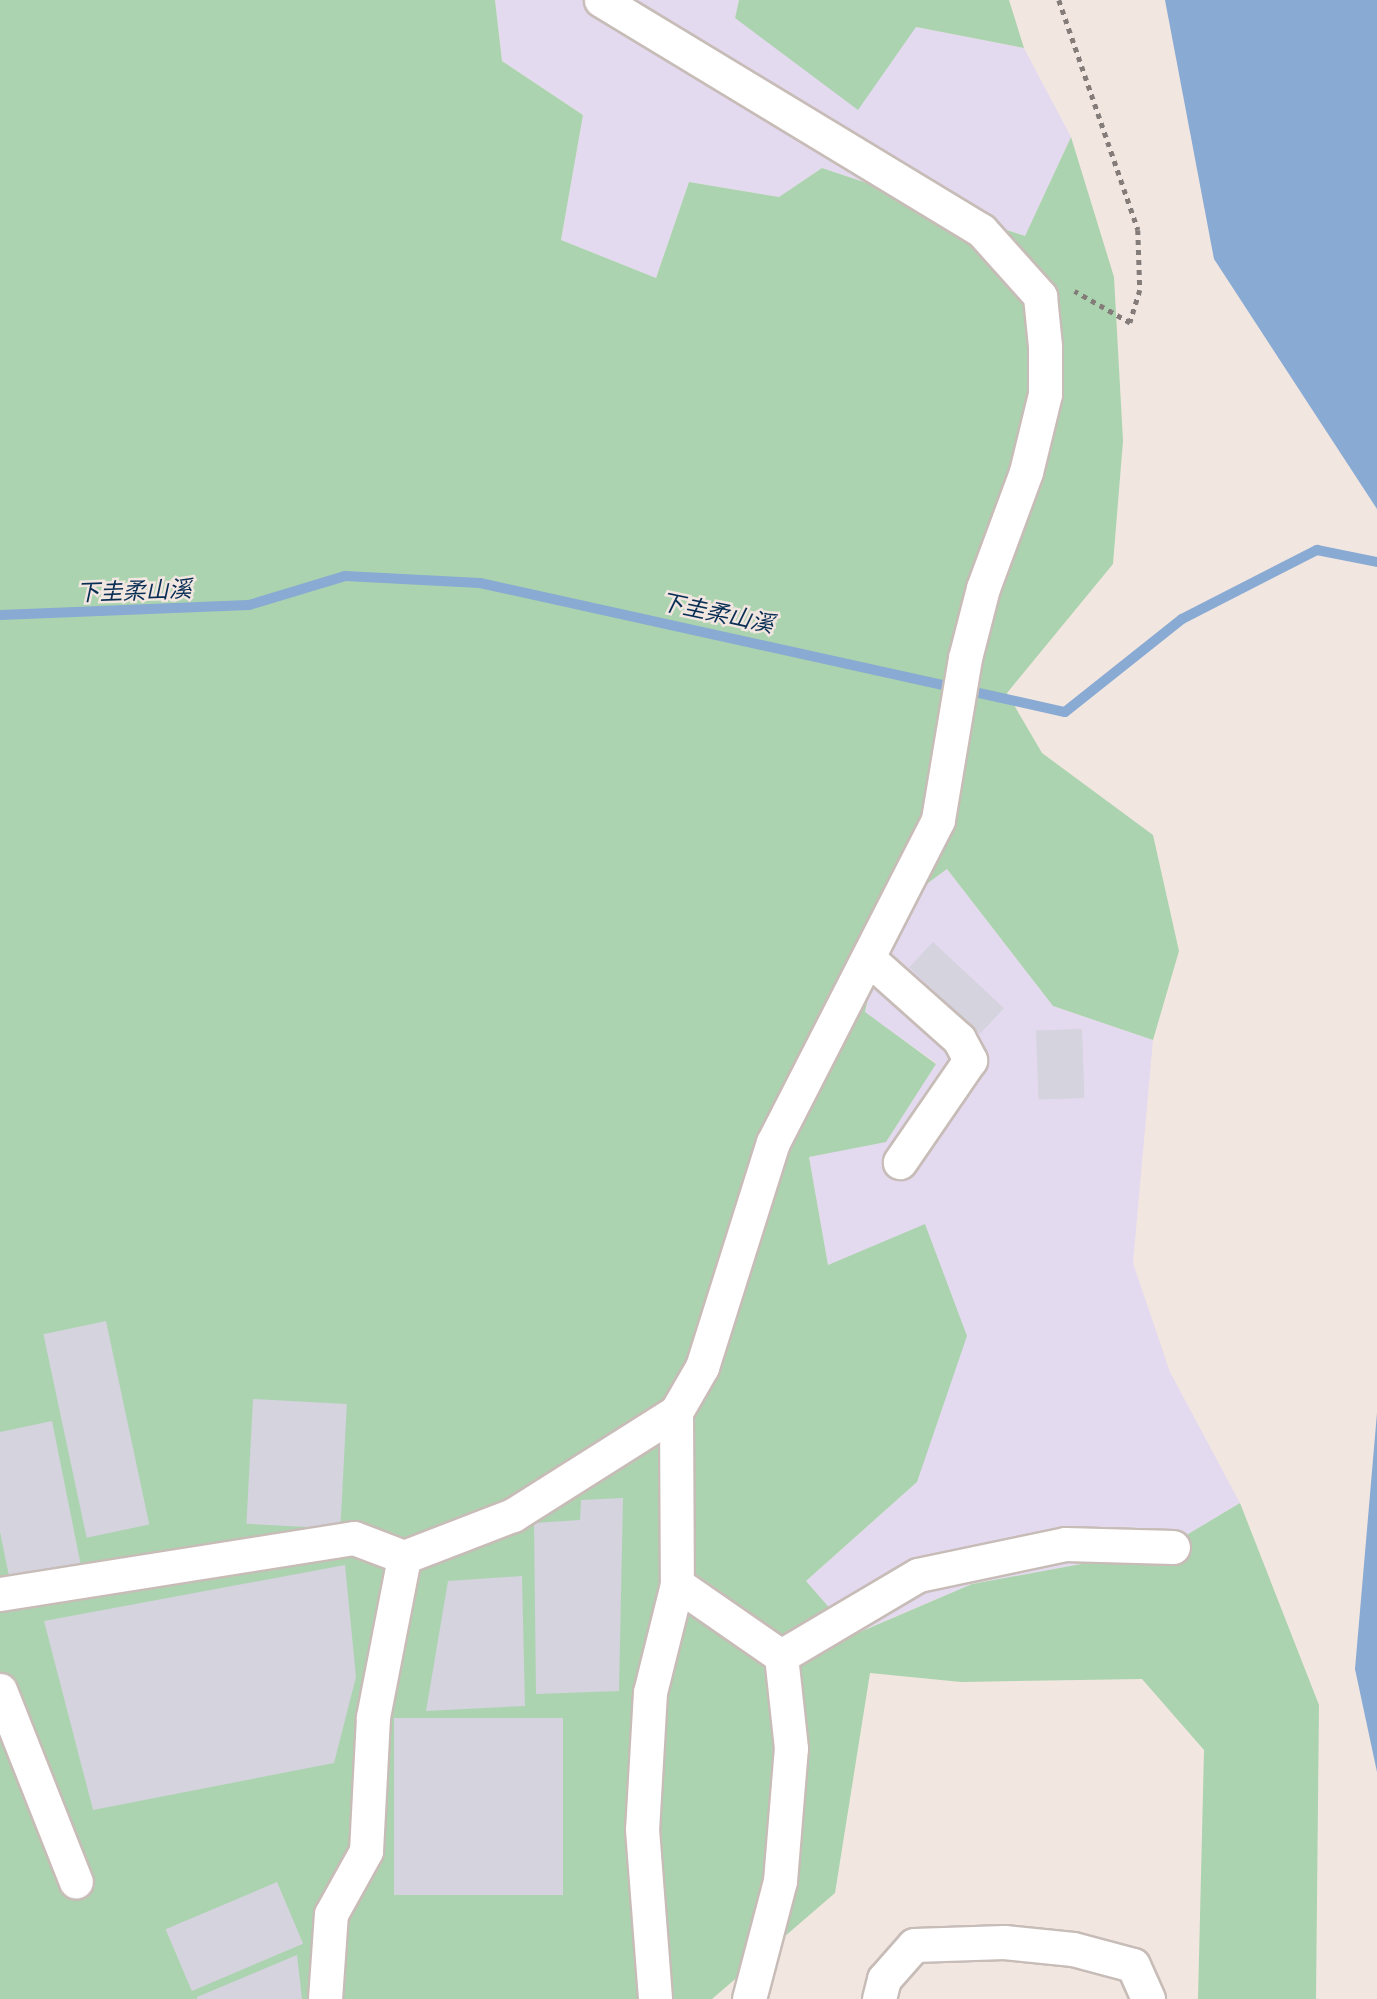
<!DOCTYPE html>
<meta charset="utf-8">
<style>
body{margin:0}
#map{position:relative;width:1377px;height:1999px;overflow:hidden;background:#f2e6e1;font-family:Bitter,"Noto Sans TC",serif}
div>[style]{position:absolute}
.industrial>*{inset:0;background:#e4daef}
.green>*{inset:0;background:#acd3af}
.water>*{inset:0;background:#88aad3}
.stream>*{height:10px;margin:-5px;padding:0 5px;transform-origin:5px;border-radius:5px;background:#88aad3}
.building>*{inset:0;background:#d4d3de;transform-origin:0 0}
.path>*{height:4.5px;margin-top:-2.25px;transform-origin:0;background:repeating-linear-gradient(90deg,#837c78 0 5px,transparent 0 10px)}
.roads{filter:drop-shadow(2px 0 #c7bcb7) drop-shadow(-2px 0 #c7bcb7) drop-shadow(0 2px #c7bcb7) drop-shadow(0 -2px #c7bcb7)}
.minor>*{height:33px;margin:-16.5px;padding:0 16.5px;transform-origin:16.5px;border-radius:16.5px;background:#fff}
span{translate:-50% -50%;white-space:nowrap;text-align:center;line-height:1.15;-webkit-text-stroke:5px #f2e6e1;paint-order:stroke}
.water-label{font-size:23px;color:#092e54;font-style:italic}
</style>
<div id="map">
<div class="industrial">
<div style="clip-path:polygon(495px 0,739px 0,735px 18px,916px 27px,1024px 48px,1071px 137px,1025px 236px,822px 168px,779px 197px,689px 182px,656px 278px,561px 240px,583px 115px,502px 61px)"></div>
<div style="clip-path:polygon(947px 869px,1053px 1006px,1153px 1040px,1133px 1263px,1170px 1372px,1240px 1503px,1163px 1549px,972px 1584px,852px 1635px,806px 1581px,917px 1482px,828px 1266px,809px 1157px,886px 1141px,936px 1063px,865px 1013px,886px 914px)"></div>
</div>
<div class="green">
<div style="clip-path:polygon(0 0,495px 0,502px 61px,583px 115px,561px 240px,656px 278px,689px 182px,779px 197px,822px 168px,1025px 236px,1071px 137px,1114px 277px,1123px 441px,1113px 564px,1007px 693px,1042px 753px,1153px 835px,1179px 951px,1153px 1040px,1053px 1006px,947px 869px,886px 914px,865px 1012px,936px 1064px,886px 1142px,809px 1157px,828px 1265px,925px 1224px,967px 1336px,917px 1482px,806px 1581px,853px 1635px,972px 1584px,1163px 1549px,1240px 1503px,1319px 1705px,1316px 1999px,1198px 1999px,1204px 1750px,1142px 1679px,961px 1682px,870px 1673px,835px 1893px,712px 1999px,0 1999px)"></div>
<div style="clip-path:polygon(739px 0,1009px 0,1024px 48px,916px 27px,858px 110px,735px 18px)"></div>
</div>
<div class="water">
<div style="clip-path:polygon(1165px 0,1377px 0,1377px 509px,1214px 259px)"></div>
<div style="clip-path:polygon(1377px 1413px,1377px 1772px,1355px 1669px)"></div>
</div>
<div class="stream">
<div style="left:0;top:615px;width:249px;rotate:-2.3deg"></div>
<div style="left:249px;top:605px;width:100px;rotate:-16.8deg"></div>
<div style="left:345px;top:576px;width:135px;rotate:3deg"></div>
<div style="left:480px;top:583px;width:599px;rotate:12.44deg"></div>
<div style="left:1065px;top:712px;width:149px;rotate:-38.5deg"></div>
<div style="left:1182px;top:619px;width:152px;rotate:-27.1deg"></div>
<div style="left:1317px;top:550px;width:61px;rotate:11.3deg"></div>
</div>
<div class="building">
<div style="left:933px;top:942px;width:97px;height:35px;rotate:43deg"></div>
<div style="left:1082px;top:1029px;width:69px;height:46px;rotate:88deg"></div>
<div style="left:106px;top:1321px;width:208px;height:64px;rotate:78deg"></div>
<div style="left:253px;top:1399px;width:94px;height:125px;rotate:3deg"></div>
<div style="clip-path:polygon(52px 1421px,81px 1566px,10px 1581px,0 1532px,0 1432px)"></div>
<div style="clip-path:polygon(623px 1498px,619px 1691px,536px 1694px,534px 1523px,580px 1520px,581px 1500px)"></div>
<div style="clip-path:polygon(345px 1565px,356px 1677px,334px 1763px,93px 1810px,44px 1621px)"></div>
<div style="clip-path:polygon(522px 1576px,525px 1706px,426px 1711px,448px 1581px)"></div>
<div style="left:563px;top:1718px;width:177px;height:169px;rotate:90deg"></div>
<div style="left:277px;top:1882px;width:67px;height:121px;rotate:67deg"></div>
<div style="clip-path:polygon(297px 1955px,302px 1999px,197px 1999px,197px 1997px)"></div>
</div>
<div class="path">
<div style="left:1059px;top:0;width:243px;rotate:71deg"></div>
<div style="left:1138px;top:230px;width:60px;rotate:88.1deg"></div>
<div style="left:1140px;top:290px;width:34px;rotate:107deg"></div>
<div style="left:1130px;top:323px;width:64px;rotate:-150.3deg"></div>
</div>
<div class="roads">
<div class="minor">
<div style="left:601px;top:0;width:444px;rotate:31.2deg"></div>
<div style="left:981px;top:230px;width:89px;rotate:48.2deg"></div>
<div style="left:1040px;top:296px;width:50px;rotate:84.3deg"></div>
<div style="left:1045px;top:346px;width:48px;rotate:90deg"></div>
<div style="left:1045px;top:394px;width:80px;rotate:103.7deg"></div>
<div style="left:1026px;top:472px;width:124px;rotate:110.3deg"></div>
<div style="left:983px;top:588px;width:72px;rotate:104.4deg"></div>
<div style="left:965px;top:658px;width:164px;rotate:99.5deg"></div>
<div style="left:938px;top:820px;width:362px;rotate:117.1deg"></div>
<div style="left:773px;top:1142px;width:236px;rotate:107.5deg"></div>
<div style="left:702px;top:1367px;width:52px;rotate:120deg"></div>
<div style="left:676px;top:1412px;width:172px;rotate:89.7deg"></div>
<div style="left:677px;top:1584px;width:111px;rotate:104deg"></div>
<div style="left:650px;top:1692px;width:137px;rotate:93.3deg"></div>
<div style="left:642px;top:1829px;width:170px;rotate:85.6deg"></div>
<div style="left:868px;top:958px;width:122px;rotate:41.7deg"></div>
<div style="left:959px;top:1039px;width:24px;rotate:62deg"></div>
<div style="left:970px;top:1060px;width:124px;rotate:124.5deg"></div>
<div style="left:677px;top:1584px;width:126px;rotate:34.7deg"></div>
<div style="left:781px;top:1656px;width:159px;rotate:-30.6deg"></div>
<div style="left:918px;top:1575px;width:150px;rotate:-11.9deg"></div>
<div style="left:1065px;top:1544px;width:108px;rotate:1.6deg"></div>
<div style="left:0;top:1594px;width:358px;rotate:-9deg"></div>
<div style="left:354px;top:1538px;width:53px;rotate:20.8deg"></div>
<div style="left:404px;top:1557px;width:117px;rotate:-21.1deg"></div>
<div style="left:513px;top:1515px;width:193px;rotate:-32.3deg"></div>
<div style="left:0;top:1690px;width:206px;rotate:68.4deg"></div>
<div style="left:325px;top:1999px;width:85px;rotate:-86deg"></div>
<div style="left:331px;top:1914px;width:72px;rotate:-60.9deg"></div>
<div style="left:366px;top:1851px;width:134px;rotate:-87deg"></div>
<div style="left:373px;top:1717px;width:163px;rotate:-79deg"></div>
<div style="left:749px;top:1999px;width:122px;rotate:-75.3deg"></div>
<div style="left:780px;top:1881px;width:133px;rotate:-85.3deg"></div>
<div style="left:791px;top:1748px;width:93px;rotate:-96.2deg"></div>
<div style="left:879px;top:1999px;width:21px;rotate:-76deg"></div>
<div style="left:884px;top:1979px;width:45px;rotate:-48.6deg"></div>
<div style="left:914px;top:1945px;width:90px;rotate:-1.9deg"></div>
<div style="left:1004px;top:1942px;width:69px;rotate:5.8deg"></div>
<div style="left:1073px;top:1949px;width:62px;rotate:14.9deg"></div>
<div style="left:1133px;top:1965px;width:37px;rotate:66deg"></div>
</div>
</div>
<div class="water-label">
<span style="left:134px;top:591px;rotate:-2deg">下圭柔山溪</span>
<span style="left:717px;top:613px;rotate:12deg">下圭柔山溪</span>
</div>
</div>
